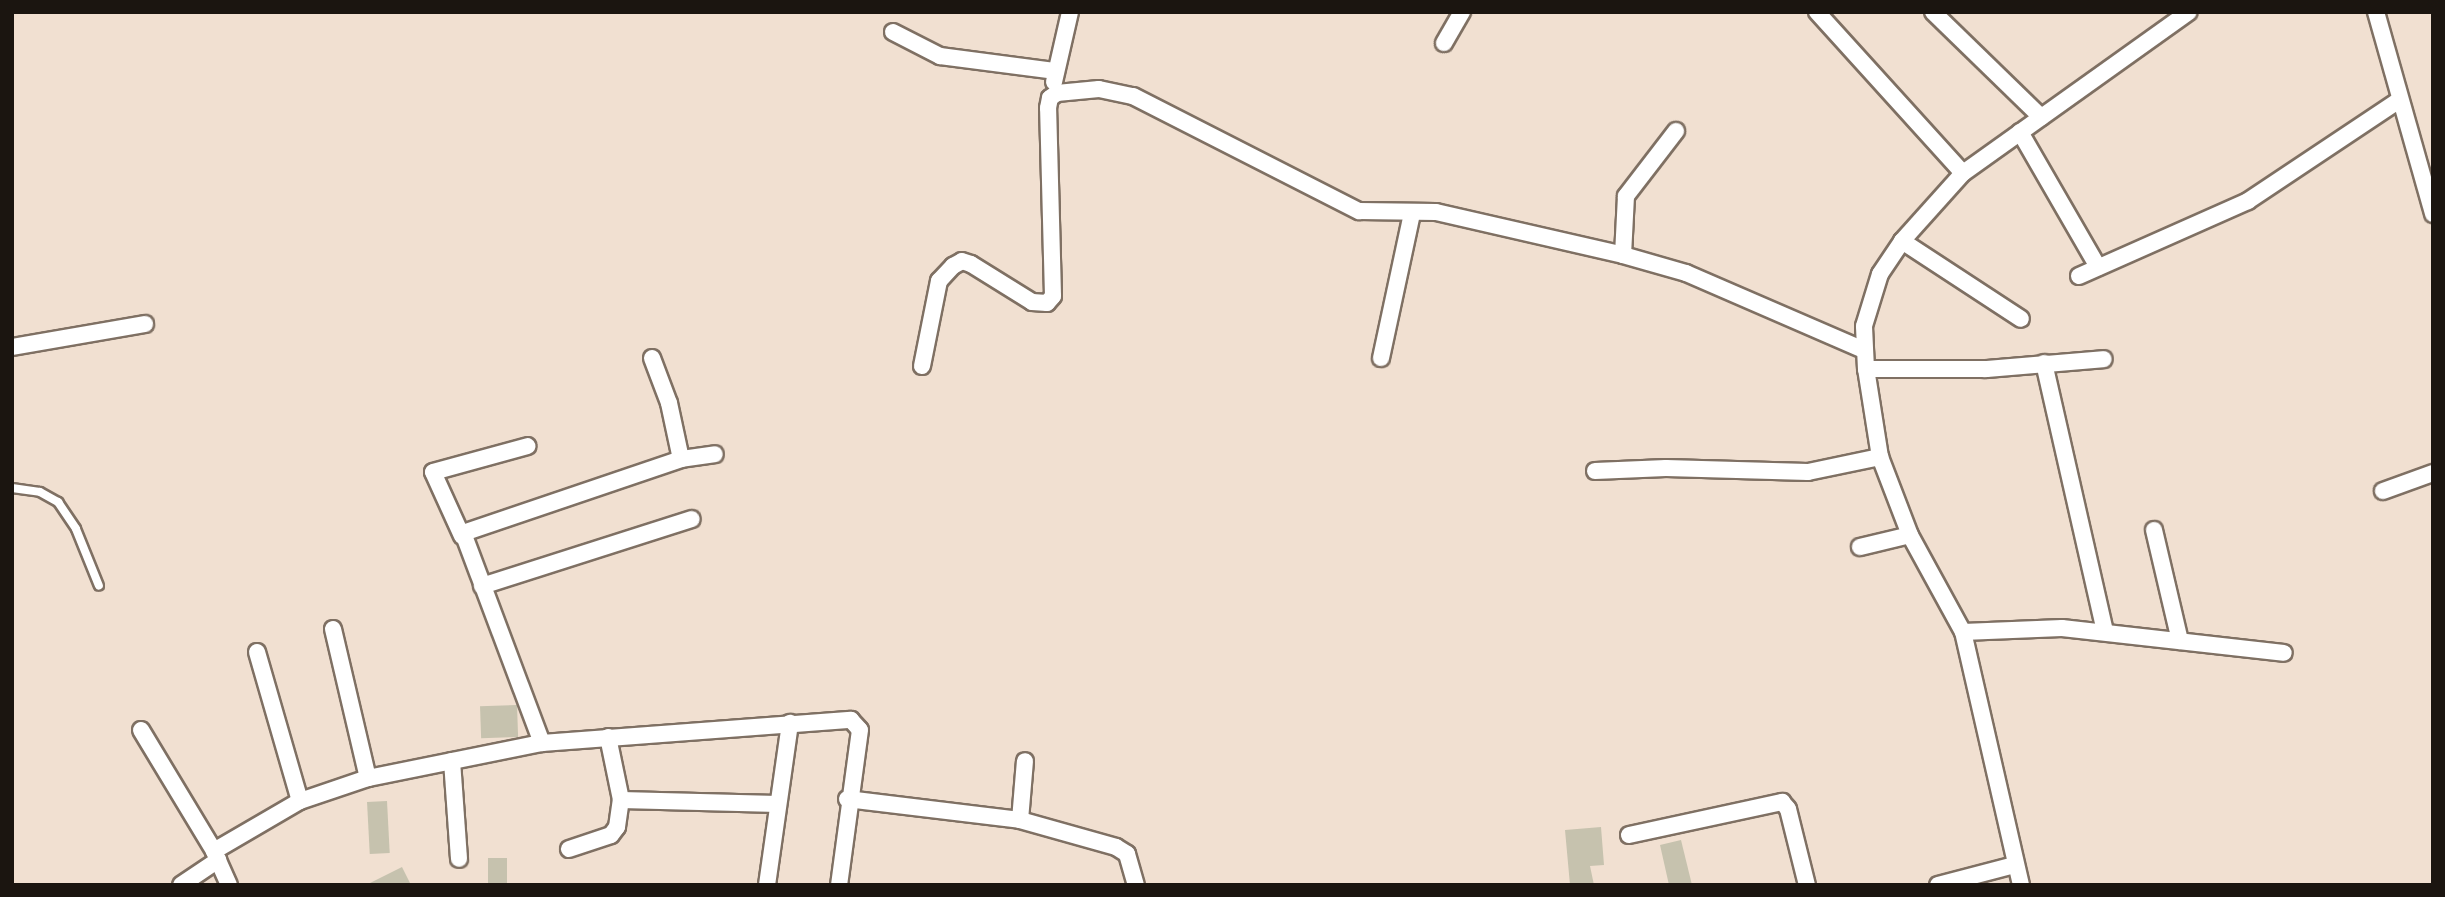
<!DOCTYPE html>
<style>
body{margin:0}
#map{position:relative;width:2445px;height:897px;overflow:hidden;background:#f1e0d1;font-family:Quicksand,sans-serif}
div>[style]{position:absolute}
.building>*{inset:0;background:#c6c2ae;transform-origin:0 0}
.roads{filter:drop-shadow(2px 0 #7f7063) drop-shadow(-2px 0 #7f7063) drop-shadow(0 2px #7f7063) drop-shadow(0 -2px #7f7063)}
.lane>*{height:8px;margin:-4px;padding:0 4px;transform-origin:4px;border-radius:4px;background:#fff}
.street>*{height:16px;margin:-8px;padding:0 8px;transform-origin:8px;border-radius:8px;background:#fff}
span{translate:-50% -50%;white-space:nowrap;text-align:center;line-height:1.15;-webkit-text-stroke:7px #f1e0d1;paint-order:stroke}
.frame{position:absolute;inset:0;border:14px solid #1b1510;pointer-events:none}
</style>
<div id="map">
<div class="building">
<div style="left:517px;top:705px;width:32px;height:37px;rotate:88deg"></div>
<div style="left:387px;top:801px;width:52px;height:20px;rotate:87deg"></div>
<div style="clip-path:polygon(1601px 827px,1604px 865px,1590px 866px,1594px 885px,1570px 885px,1565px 830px)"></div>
<div style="clip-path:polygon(1681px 840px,1692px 885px,1669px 885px,1660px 845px)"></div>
<div style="left:488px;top:858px;width:19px;height:27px"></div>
<div style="clip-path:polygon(402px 867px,411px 885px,366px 885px)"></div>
</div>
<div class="roads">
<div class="lane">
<div style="left:12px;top:488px;width:28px;rotate:8deg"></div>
<div style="left:40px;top:492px;width:21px;rotate:29deg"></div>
<div style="left:58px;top:502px;width:32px;rotate:56deg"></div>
<div style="left:76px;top:529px;width:61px;rotate:68deg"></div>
</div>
<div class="street">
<div style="left:1817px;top:12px;width:217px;rotate:47.8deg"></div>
<div style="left:1933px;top:12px;width:151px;rotate:44.2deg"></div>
<div style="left:2376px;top:12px;width:210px;rotate:74.2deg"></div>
<div style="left:893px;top:32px;width:53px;rotate:27.1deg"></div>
<div style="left:940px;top:56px;width:117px;rotate:7.4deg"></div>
<div style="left:1444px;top:43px;width:36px;rotate:-60deg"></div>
<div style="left:1054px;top:82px;width:72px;rotate:-77.1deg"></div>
<div style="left:2020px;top:132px;width:156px;rotate:60deg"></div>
<div style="left:1902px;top:241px;width:142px;rotate:33.2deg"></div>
<div style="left:1623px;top:255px;width:66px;rotate:15.9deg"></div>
<div style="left:1686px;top:273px;width:194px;rotate:23.4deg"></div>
<div style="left:2079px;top:276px;width:185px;rotate:-23.9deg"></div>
<div style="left:2248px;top:201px;width:180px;rotate:-33.7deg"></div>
<div style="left:12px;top:347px;width:135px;rotate:-9.8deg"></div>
<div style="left:1381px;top:358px;width:148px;rotate:-77.9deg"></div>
<div style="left:2044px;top:363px;width:275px;rotate:77.2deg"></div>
<div style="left:922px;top:366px;width:87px;rotate:-78.7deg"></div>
<div style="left:939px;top:281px;width:21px;rotate:-47deg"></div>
<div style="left:953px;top:266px;width:10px;rotate:-29deg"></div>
<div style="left:962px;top:261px;width:9px;rotate:18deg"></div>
<div style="left:971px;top:264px;width:72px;rotate:31.9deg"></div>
<div style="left:1032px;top:302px;width:15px;rotate:4deg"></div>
<div style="left:1047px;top:303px;width:9px;rotate:-49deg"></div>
<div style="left:1053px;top:296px;width:188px;rotate:-91.5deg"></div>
<div style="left:1048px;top:108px;width:10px;rotate:-79deg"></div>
<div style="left:1050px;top:98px;width:9px;rotate:-36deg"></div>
<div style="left:1057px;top:93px;width:42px;rotate:-5.4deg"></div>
<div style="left:1099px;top:89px;width:35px;rotate:12deg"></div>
<div style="left:1133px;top:96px;width:254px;rotate:27deg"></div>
<div style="left:1359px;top:211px;width:77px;rotate:0.7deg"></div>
<div style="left:1436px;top:212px;width:192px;rotate:12.9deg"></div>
<div style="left:1623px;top:255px;width:59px;rotate:-87.1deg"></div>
<div style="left:1626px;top:196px;width:82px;rotate:-52.4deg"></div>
<div style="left:1866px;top:369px;width:120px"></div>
<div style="left:1986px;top:369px;width:118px;rotate:-4.8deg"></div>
<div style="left:681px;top:459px;width:34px;rotate:-8deg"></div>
<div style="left:1595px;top:471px;width:71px;rotate:-2.4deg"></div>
<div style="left:1666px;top:468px;width:142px;rotate:1.6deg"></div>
<div style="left:1808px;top:472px;width:74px;rotate:-11.8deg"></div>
<div style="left:2383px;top:491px;width:53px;rotate:-19.8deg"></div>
<div style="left:2154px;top:530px;width:114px;rotate:76.8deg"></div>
<div style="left:462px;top:536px;width:70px;rotate:-114.4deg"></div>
<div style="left:433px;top:472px;width:98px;rotate:-15.3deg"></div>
<div style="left:1860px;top:547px;width:51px;rotate:-13.5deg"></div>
<div style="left:482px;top:586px;width:220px;rotate:-17.7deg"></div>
<div style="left:333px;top:629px;width:153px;rotate:76.8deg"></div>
<div style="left:1963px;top:632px;width:99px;rotate:-2.3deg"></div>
<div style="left:2062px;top:628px;width:223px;rotate:6.4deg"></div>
<div style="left:257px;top:652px;width:155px;rotate:73.9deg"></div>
<div style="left:141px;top:730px;width:141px;rotate:58.9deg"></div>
<div style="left:608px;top:737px;width:64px;rotate:78.3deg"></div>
<div style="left:621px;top:800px;width:157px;rotate:1.5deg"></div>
<div style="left:542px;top:743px;width:224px;rotate:-110.6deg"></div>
<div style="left:463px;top:533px;width:230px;rotate:-18.7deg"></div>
<div style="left:681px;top:459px;width:57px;rotate:-102.1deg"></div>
<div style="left:669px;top:403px;width:48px;rotate:-110.7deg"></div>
<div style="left:452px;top:761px;width:98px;rotate:85.9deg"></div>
<div style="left:847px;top:799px;width:174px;rotate:6.9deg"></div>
<div style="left:1020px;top:820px;width:100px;rotate:15.7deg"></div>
<div style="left:1116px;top:847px;width:13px;rotate:32deg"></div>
<div style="left:1127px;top:854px;width:32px;rotate:74deg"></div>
<div style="left:1020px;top:820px;width:59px;rotate:-85.2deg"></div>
<div style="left:1629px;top:835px;width:157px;rotate:-12.2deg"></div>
<div style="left:1782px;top:802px;width:9px;rotate:49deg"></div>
<div style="left:1788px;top:809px;width:78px;rotate:76deg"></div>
<div style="left:569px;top:849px;width:44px;rotate:-18.4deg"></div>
<div style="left:611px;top:835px;width:10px;rotate:-53deg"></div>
<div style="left:617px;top:827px;width:27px;rotate:-82deg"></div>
<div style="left:181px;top:885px;width:45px;rotate:-34deg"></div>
<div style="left:229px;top:885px;width:37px;rotate:-114deg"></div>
<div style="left:214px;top:851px;width:99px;rotate:-30.2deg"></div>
<div style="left:300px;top:801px;width:72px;rotate:-18.7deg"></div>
<div style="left:368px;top:778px;width:177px;rotate:-11.4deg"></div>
<div style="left:542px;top:743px;width:310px;rotate:-4.3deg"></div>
<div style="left:851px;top:720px;width:13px;rotate:48deg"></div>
<div style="left:860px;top:730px;width:156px;rotate:97.7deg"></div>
<div style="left:767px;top:885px;width:164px;rotate:-81.9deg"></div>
<div style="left:1938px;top:885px;width:80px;rotate:-14.6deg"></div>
<div style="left:2021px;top:885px;width:260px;rotate:-102.9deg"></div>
<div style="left:1963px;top:632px;width:111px;rotate:-118.7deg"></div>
<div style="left:1910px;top:535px;width:84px;rotate:-111deg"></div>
<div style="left:1880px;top:457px;width:89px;rotate:-99deg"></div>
<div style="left:1866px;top:369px;width:43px;rotate:-92.7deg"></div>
<div style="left:1864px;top:326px;width:54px;rotate:-72.9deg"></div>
<div style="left:1880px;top:274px;width:40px;rotate:-56deg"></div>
<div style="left:1902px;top:241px;width:91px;rotate:-48.1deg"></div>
<div style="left:1963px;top:173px;width:277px;rotate:-35.5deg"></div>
</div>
</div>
<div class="frame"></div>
</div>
